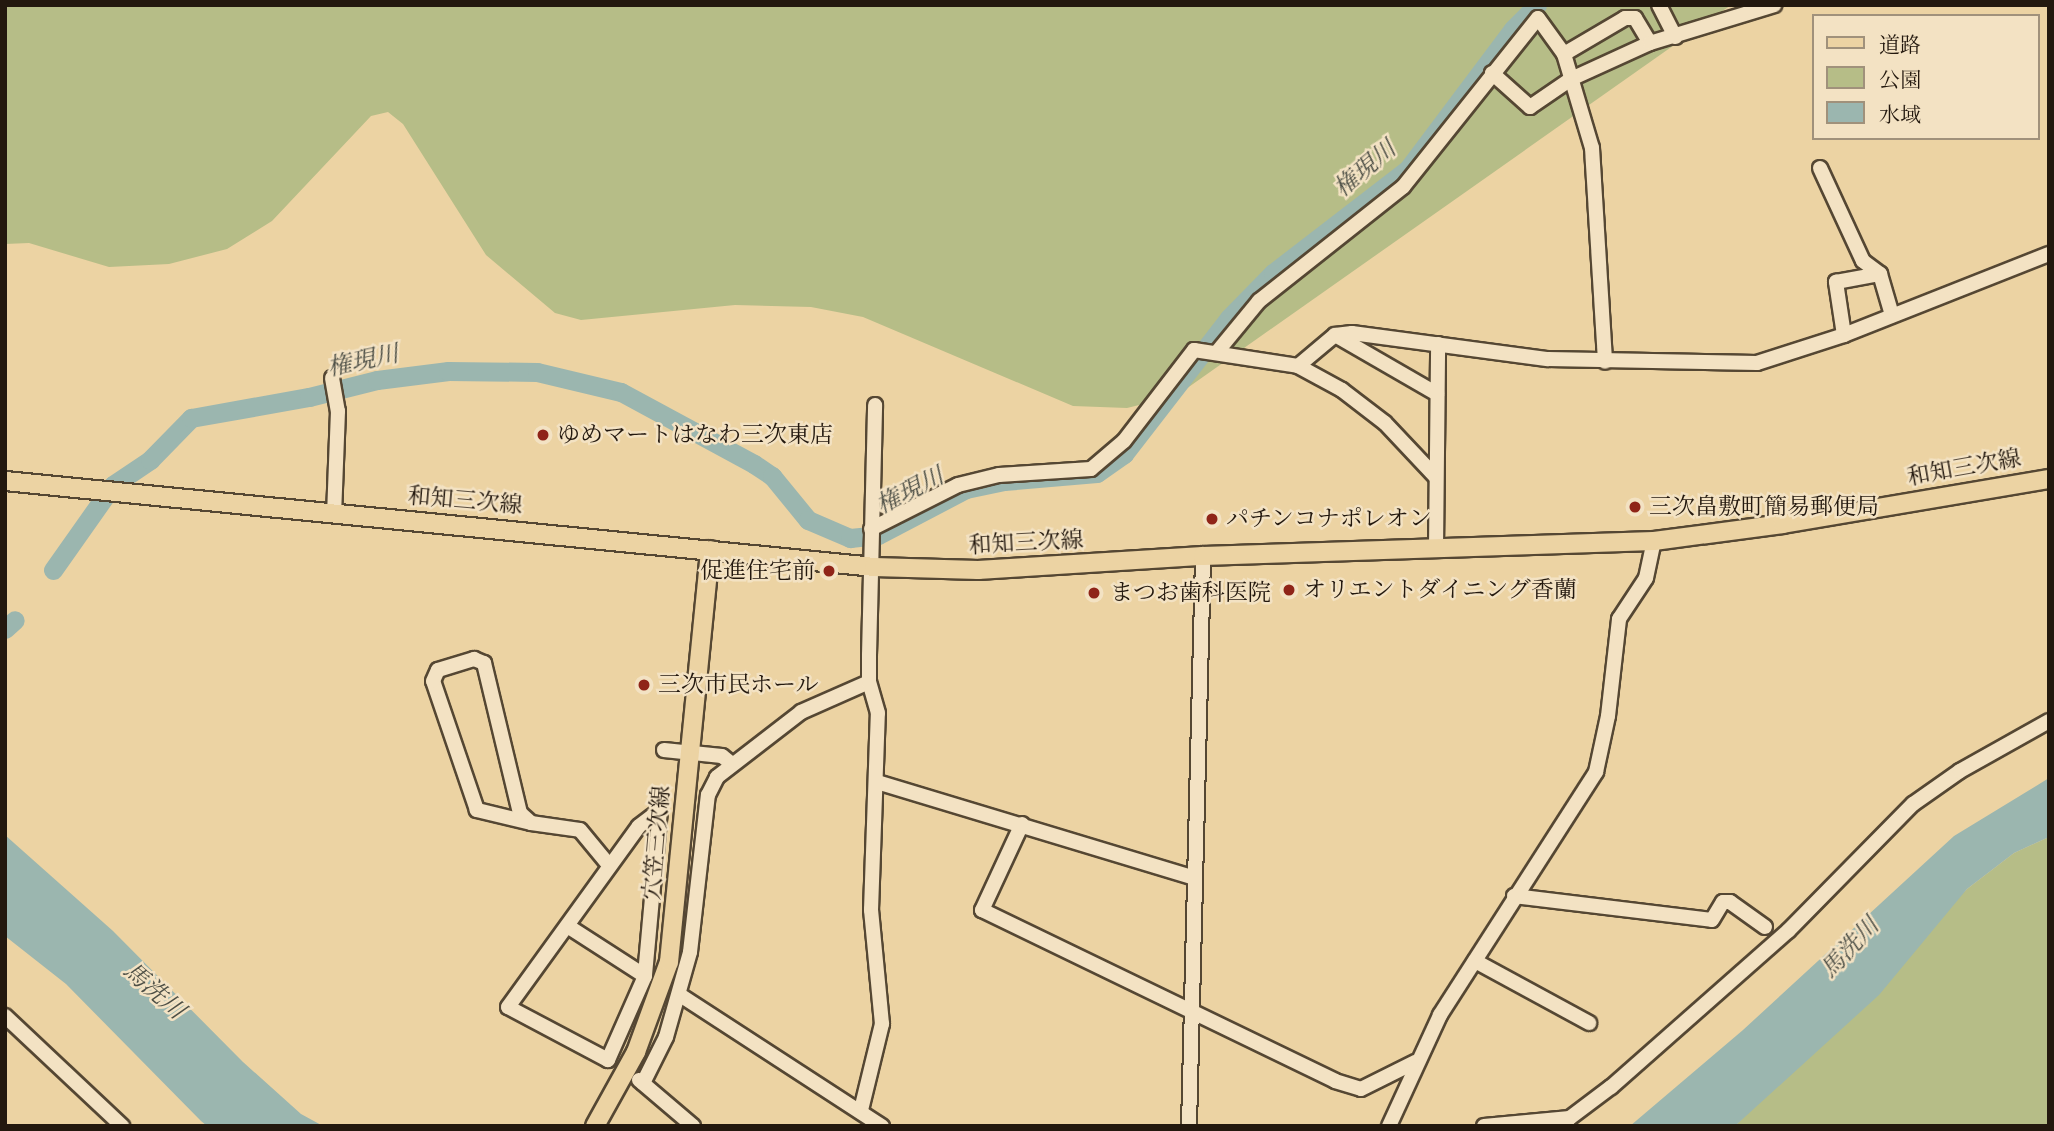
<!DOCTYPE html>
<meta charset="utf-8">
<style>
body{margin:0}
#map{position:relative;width:2054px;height:1131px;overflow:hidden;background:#ecd3a3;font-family:"IM FELL French Canon","Noto Serif JP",serif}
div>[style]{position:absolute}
.green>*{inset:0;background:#b6bd87}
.water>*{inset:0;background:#9bb6af}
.river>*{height:19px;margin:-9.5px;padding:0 9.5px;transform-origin:9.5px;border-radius:9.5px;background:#9bb6af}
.roads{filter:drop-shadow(2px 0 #554733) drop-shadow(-2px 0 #554733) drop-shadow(0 2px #554733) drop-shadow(0 -2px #554733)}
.minor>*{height:14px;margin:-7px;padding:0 7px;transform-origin:7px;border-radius:7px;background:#f3e2c3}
.major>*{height:18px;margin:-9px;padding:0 9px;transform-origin:9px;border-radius:9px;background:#ecd3a3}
.dots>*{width:19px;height:19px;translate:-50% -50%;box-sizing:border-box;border:4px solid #f3e2c3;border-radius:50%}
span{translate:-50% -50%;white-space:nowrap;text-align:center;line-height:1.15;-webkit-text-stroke:5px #f3e2c3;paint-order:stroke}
.poi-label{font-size:23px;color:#23180e}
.left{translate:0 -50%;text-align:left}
.right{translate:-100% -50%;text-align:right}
.street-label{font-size:23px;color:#23180e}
.water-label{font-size:24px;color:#4d4f46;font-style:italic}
.frame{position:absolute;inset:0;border:7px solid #23180e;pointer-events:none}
.legend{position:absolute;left:1812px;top:14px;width:228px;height:126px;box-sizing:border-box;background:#f3e2c3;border:2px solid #a0917b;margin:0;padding:9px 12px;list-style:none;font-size:21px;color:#23180e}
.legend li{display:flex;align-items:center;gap:14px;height:35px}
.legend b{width:35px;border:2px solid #a0917b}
</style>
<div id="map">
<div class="green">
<div style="clip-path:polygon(5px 5px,1731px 5px,1176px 396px,1127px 408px,1073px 406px,863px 317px,811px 307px,735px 305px,581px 320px,555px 313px,486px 255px,403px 124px,388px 112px,371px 116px,272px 221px,227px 249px,169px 264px,109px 267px,29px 243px,5px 244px)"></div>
<div style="clip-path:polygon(2049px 837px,2049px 1126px,1735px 1126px,1967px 889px,2014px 853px)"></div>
</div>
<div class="water">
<div style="clip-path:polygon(2049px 778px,2049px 837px,2014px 853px,1967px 889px,1879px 995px,1735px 1126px,1630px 1126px,1743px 1030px,1954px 836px)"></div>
<div style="clip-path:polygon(5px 835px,113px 931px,243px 1062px,301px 1114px,323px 1126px,207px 1126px,201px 1121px,66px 984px,5px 936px)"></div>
</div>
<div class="river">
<div style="left:53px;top:570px;width:104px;rotate:-54.8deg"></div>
<div style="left:113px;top:485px;width:45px;rotate:-34deg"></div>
<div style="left:150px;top:460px;width:59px;rotate:-45.7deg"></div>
<div style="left:191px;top:418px;width:120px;rotate:-10.1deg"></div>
<div style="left:309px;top:397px;width:70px;rotate:-14deg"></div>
<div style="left:377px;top:380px;width:72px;rotate:-7.2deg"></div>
<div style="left:448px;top:371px;width:89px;rotate:0.6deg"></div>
<div style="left:537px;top:372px;width:86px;rotate:13.4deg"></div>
<div style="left:621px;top:392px;width:151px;rotate:28.4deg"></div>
<div style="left:754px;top:464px;width:22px;rotate:34deg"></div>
<div style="left:772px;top:476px;width:57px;rotate:50.7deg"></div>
<div style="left:808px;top:520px;width:46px;rotate:23.2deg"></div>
<div style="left:850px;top:538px;width:28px;rotate:-6deg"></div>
<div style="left:878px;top:535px;width:99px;rotate:-27.6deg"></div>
<div style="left:966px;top:489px;width:39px;rotate:-12deg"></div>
<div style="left:1004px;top:481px;width:93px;rotate:-4.9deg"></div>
<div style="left:1097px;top:473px;width:33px;rotate:-35deg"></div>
<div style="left:1124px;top:454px;width:172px;rotate:-52.3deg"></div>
<div style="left:1229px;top:318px;width:63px;rotate:-45.6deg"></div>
<div style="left:1273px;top:273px;width:170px;rotate:-37.6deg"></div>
<div style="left:1408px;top:169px;width:175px;rotate:-53.1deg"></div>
<div style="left:1513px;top:29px;width:34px;rotate:-45deg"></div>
<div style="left:5px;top:629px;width:13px;rotate:-42deg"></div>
</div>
<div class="roads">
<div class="minor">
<div style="left:1659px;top:5px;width:36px;rotate:63deg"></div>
<div style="left:1564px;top:54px;width:71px;rotate:-30.5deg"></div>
<div style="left:1625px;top:18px;width:10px"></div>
<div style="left:1635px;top:18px;width:29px;rotate:59deg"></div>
<div style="left:1492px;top:73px;width:51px;rotate:41.8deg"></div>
<div style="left:1530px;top:107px;width:50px;rotate:-34.3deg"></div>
<div style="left:1571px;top:79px;width:87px;rotate:-24.5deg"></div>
<div style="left:1650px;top:43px;width:130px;rotate:-17deg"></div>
<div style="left:1820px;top:168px;width:102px;rotate:65.2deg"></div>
<div style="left:1863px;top:261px;width:21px;rotate:37deg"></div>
<div style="left:1880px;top:274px;width:43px;rotate:73.7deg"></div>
<div style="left:1335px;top:335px;width:118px;rotate:30deg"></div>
<div style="left:1844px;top:335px;width:54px;rotate:-98.6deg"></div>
<div style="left:1836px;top:282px;width:45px;rotate:-10.3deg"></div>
<div style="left:1217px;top:352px;width:66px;rotate:-50.5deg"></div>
<div style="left:1259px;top:301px;width:184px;rotate:-38.4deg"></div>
<div style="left:1403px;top:187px;width:216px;rotate:-51.4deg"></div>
<div style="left:1538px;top:18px;width:44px;rotate:54.2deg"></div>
<div style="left:1564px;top:54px;width:98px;rotate:73.4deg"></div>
<div style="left:1592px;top:148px;width:214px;rotate:86.5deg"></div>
<div style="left:1298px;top:366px;width:48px;rotate:-40deg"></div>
<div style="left:1335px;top:335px;width:17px;rotate:-7deg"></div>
<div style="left:1352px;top:333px;width:198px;rotate:7.6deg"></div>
<div style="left:1548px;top:359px;width:209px;rotate:1.1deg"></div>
<div style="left:1757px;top:363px;width:91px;rotate:-17.8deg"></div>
<div style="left:1844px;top:335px;width:220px;rotate:-21.6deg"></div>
<div style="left:332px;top:378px;width:34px;rotate:80deg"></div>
<div style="left:338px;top:411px;width:102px;rotate:92.2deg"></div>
<div style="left:871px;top:529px;width:97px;rotate:-26.8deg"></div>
<div style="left:958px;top:485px;width:42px;rotate:-13.7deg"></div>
<div style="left:999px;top:475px;width:92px;rotate:-3.7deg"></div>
<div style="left:1091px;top:469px;width:43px;rotate:-40.3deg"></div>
<div style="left:1124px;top:441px;width:115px;rotate:-52.4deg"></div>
<div style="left:1194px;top:350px;width:105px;rotate:8.7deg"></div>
<div style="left:1298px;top:366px;width:50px;rotate:28.6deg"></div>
<div style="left:1342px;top:390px;width:54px;rotate:37.5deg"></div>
<div style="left:1385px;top:423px;width:73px;rotate:46.7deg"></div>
<div style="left:1436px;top:548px;width:204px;rotate:-89.4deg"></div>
<div style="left:664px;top:750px;width:58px;rotate:5.9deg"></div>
<div style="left:722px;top:756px;width:13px;rotate:39deg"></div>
<div style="left:877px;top:782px;width:332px;rotate:16.8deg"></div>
<div style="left:660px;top:810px;width:167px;rotate:95.2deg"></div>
<div style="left:645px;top:976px;width:92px;rotate:113.8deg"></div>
<div style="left:608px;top:1060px;width:113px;rotate:-152.1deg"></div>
<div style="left:508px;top:1007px;width:223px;rotate:-54.1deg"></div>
<div style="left:639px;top:826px;width:26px;rotate:-37deg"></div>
<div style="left:531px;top:823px;width:56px;rotate:-166.5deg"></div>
<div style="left:477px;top:810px;width:136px;rotate:-108.8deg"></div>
<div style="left:433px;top:681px;width:12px;rotate:-66deg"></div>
<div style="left:438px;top:670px;width:38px;rotate:-17deg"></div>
<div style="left:474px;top:659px;width:11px;rotate:22deg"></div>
<div style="left:484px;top:663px;width:154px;rotate:76.5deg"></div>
<div style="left:520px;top:813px;width:15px;rotate:42deg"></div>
<div style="left:531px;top:823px;width:49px;rotate:8.1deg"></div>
<div style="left:580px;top:830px;width:45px;rotate:50.4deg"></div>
<div style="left:1022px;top:824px;width:95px;rotate:114.9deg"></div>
<div style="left:982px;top:910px;width:392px;rotate:25.8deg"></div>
<div style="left:1335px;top:1081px;width:27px;rotate:17deg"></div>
<div style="left:1361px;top:1089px;width:60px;rotate:-26.6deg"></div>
<div style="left:1514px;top:896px;width:199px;rotate:6.9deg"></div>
<div style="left:1712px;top:920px;width:21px;rotate:-59deg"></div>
<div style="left:1723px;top:902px;width:7px"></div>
<div style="left:1730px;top:902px;width:43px;rotate:35.5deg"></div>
<div style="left:569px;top:927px;width:90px;rotate:32.8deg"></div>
<div style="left:1475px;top:961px;width:130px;rotate:28.5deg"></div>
<div style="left:680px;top:995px;width:241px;rotate:33deg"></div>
<div style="left:5px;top:1016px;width:161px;rotate:43.2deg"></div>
<div style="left:639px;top:1080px;width:71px;rotate:40.4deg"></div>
<div style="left:643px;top:1083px;width:51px;rotate:-63.4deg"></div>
<div style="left:666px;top:1037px;width:88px;rotate:-74.2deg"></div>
<div style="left:690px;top:952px;width:158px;rotate:-83.5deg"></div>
<div style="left:708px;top:795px;width:20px;rotate:-63deg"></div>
<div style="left:717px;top:777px;width:106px;rotate:-37.7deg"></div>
<div style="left:801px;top:712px;width:74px;rotate:-23.8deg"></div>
<div style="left:861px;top:1110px;width:89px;rotate:-76.3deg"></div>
<div style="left:882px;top:1024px;width:115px;rotate:-95.5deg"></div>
<div style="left:871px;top:910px;width:197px;rotate:-88deg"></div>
<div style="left:878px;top:713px;width:32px;rotate:-106deg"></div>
<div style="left:869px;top:682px;width:27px;rotate:-90deg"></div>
<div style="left:869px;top:655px;width:250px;rotate:-88.6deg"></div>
<div style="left:1189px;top:1126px;width:570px;rotate:-88.59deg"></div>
<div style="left:1389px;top:1126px;width:122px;rotate:-65.3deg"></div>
<div style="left:1440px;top:1015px;width:289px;rotate:-57.3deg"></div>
<div style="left:1596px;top:772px;width:57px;rotate:-77.9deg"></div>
<div style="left:1608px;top:716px;width:98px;rotate:-83.5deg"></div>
<div style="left:1619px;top:619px;width:49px;rotate:-56.6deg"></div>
<div style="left:1646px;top:578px;width:38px;rotate:-78deg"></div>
<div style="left:1484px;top:1126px;width:86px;rotate:-5.3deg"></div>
<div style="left:1559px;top:1126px;width:65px;rotate:-36.9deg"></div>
<div style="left:1611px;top:1087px;width:236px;rotate:-41.4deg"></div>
<div style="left:1788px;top:931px;width:178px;rotate:-45.5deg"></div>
<div style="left:1913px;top:804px;width:57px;rotate:-35.1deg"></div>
<div style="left:1960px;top:771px;width:102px;rotate:-29.3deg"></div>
</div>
<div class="major">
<div style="left:5px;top:481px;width:873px;rotate:5.65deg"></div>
<div style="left:874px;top:567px;width:104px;rotate:1.7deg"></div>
<div style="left:978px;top:570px;width:225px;rotate:-3.6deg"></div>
<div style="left:1203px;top:556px;width:451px;rotate:-1.9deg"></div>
<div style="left:1654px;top:541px;width:130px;rotate:-7.5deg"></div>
<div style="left:1783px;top:524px;width:270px;rotate:-9.6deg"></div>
<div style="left:595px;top:1126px;width:85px;rotate:-61deg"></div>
<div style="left:636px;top:1052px;width:96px;rotate:-69.9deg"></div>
<div style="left:669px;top:962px;width:414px;rotate:-84.3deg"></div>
</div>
</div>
<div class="dots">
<div style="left:543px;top:435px;background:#8f2418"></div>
<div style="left:1635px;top:507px;background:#8f2418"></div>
<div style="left:1212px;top:519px;background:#8f2418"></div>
<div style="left:829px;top:571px;background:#8f2418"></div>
<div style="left:1289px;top:590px;background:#8f2418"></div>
<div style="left:1094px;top:593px;background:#8f2418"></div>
<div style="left:644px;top:685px;background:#8f2418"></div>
</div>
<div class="poi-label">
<span class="left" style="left:557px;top:435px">ゆめマートはなわ三次東店</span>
<span class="left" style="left:1649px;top:507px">三次畠敷町簡易郵便局</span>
<span class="left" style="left:1226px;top:519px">パチンコナポレオン</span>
<span class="right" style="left:815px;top:571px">促進住宅前</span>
<span class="left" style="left:1303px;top:590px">オリエントダイニング香蘭</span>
<span class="left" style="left:1110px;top:593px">まつお歯科医院</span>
<span class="left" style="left:658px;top:685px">三次市民ホール</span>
</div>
<div class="street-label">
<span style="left:1964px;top:468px;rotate:-10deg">和知三次線</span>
<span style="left:465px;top:501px;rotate:5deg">和知三次線</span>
<span style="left:1026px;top:543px;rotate:-3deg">和知三次線</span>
<span style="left:657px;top:843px;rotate:-85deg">穴笠三次線</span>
</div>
<div class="water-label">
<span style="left:1365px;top:169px;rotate:-40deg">権現川</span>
<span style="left:363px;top:361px;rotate:-12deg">権現川</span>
<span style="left:910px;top:491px;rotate:-27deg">権現川</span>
<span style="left:1850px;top:948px;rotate:-47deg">馬洗川</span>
<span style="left:154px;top:991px;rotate:41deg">馬洗川</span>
</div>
<div class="frame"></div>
<ul class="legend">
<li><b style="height:9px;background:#ecd3a3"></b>道路</li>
<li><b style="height:19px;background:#b6bd87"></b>公園</li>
<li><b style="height:19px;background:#9bb6af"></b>水域</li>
</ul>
</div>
